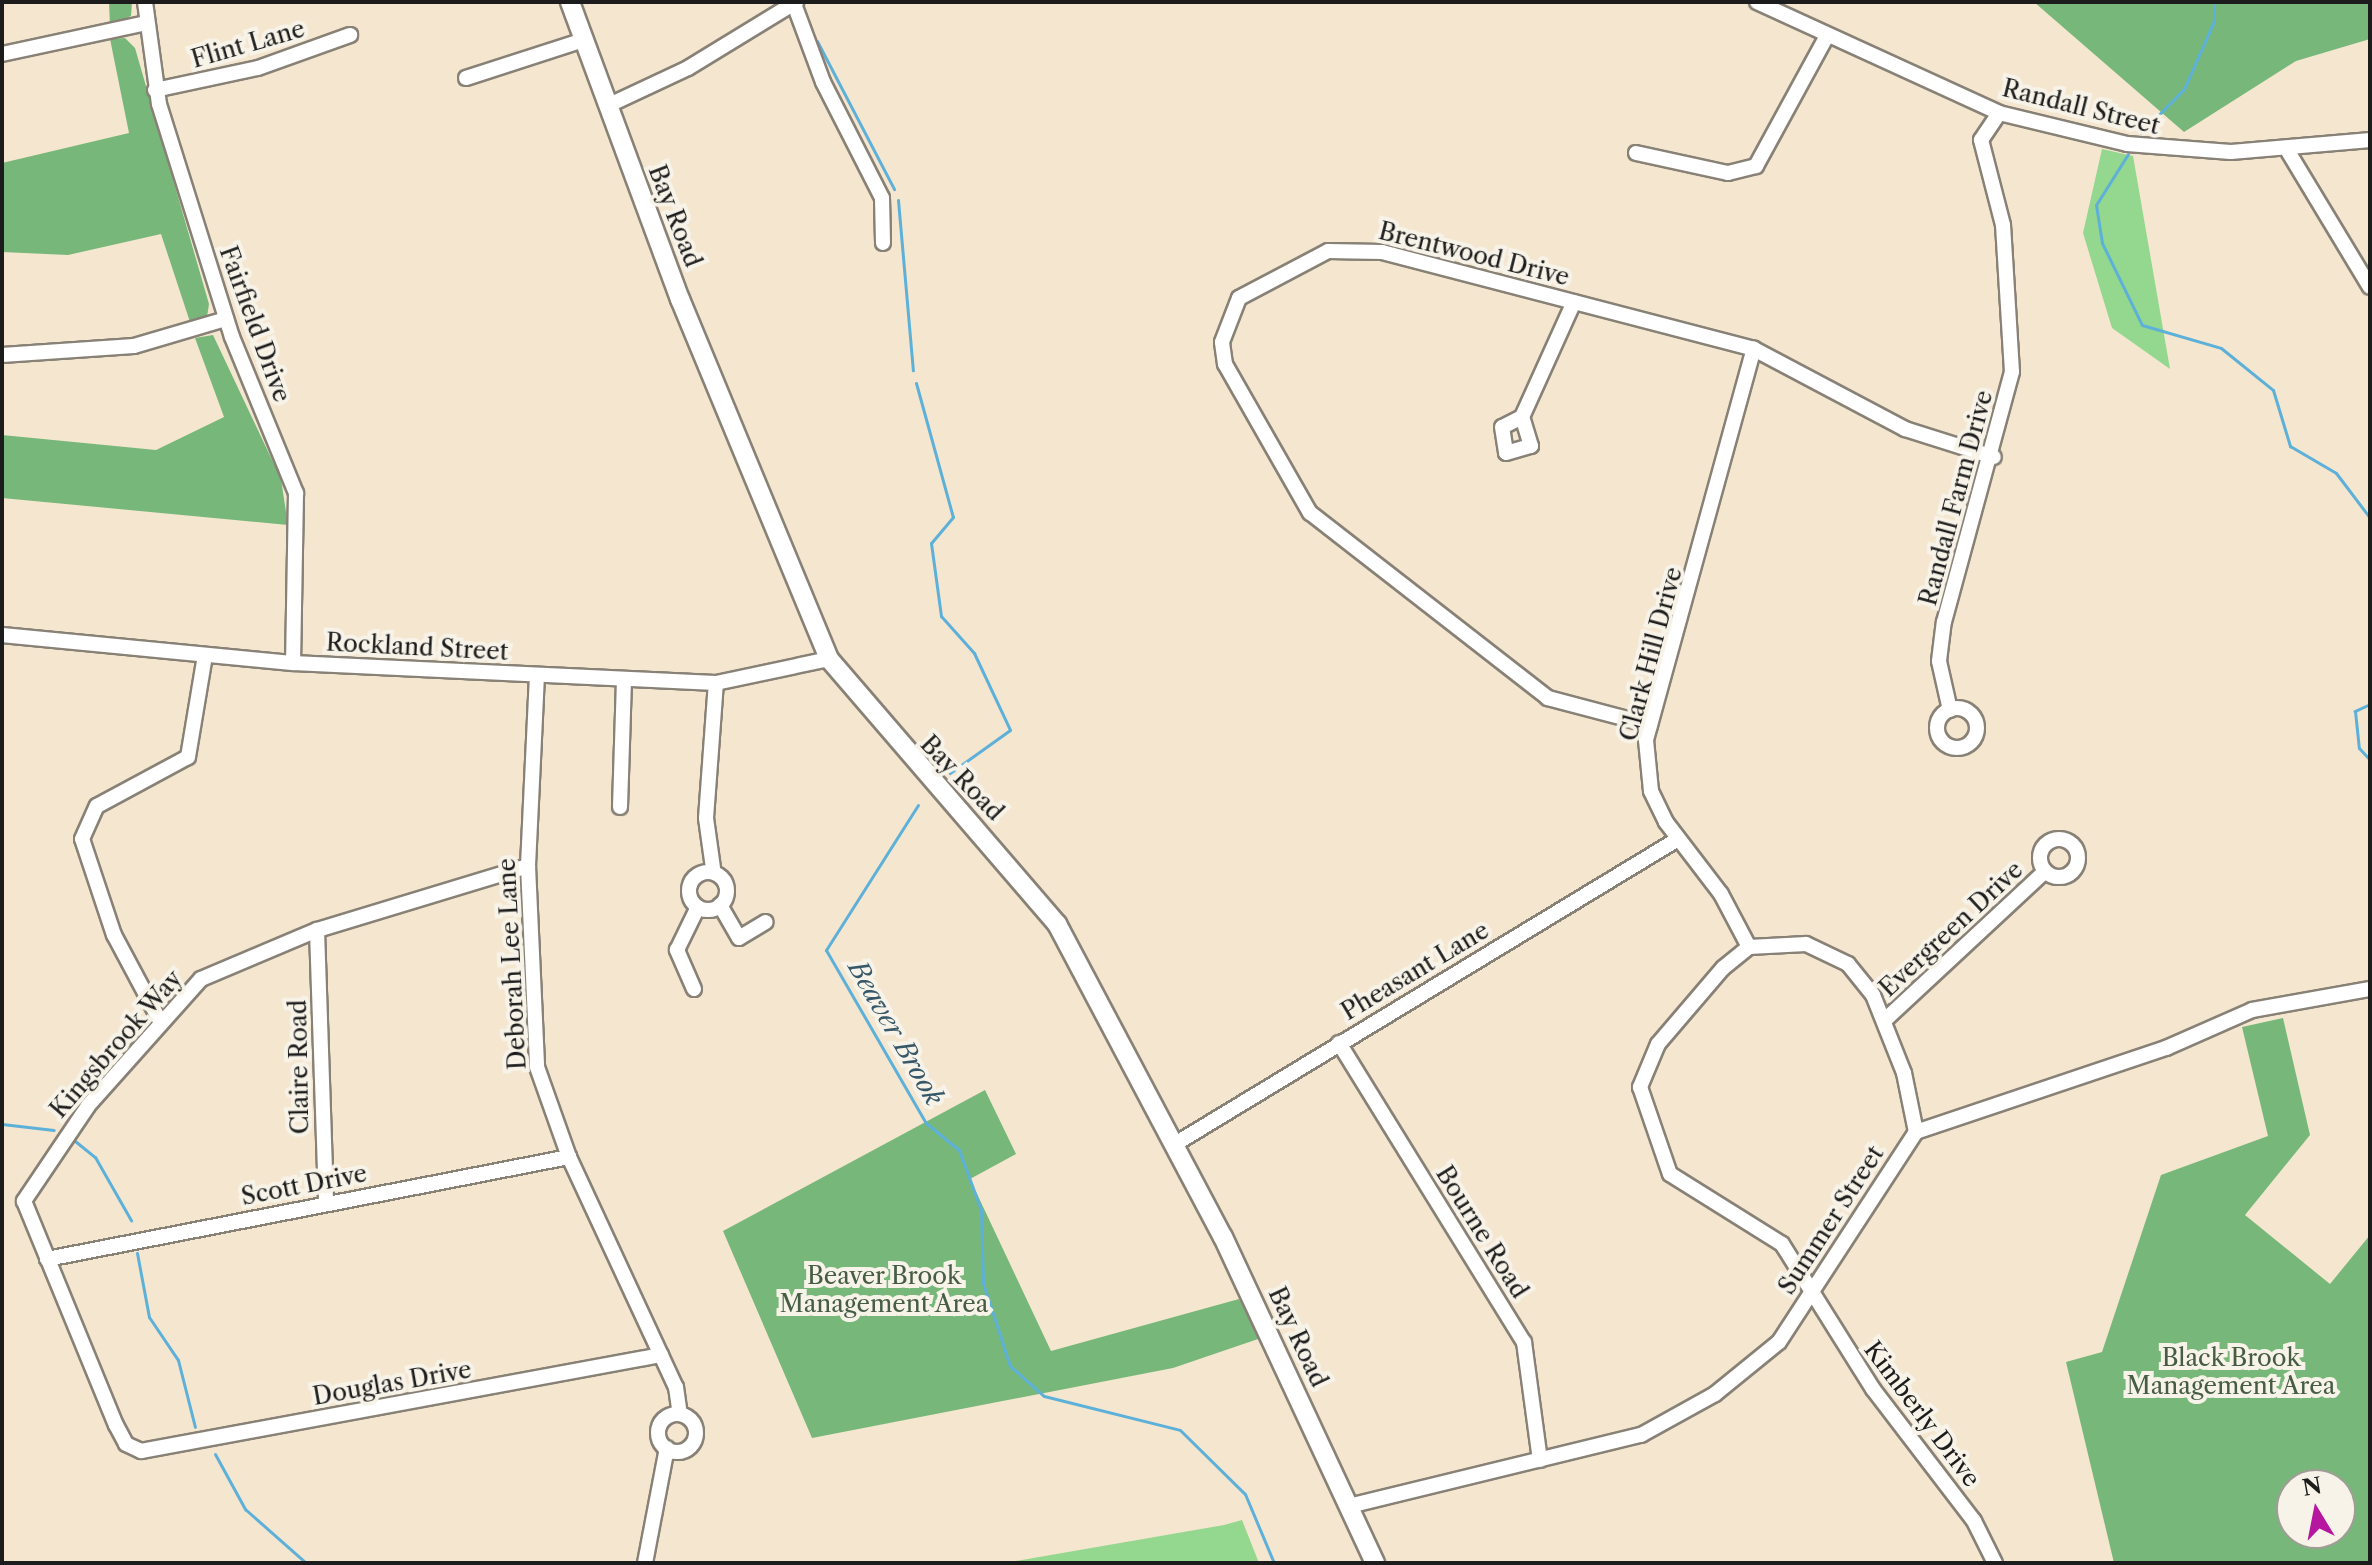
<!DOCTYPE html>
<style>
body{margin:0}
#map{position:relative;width:2372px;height:1565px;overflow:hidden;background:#f5e6d0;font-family:"Libre Caslon Text",serif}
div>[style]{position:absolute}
.green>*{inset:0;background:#94d78f}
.forest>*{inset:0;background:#77b87a}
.stream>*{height:3px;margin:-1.5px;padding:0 1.5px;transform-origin:1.5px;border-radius:1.5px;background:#5db1d9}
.roads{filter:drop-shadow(2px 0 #888176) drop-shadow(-2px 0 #888176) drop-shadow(0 2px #888176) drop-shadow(0 -2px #888176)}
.minor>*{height:14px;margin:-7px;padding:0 7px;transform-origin:7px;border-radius:7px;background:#fff}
.minor>.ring{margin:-7px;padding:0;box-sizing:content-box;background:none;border:14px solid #fff;border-radius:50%}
.major>*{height:18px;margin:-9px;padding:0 9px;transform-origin:9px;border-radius:9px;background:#fff}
span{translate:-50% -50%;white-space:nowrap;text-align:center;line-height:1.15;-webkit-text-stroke:8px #f7f3e8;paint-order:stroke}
.street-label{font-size:24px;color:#1c1c1c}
.park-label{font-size:24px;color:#465d44}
.water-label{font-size:26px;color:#365868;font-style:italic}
.frame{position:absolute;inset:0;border:4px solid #1c1c1c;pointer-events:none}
.north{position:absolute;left:2276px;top:1469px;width:80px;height:80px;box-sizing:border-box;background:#f7f3e8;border:2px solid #9f9d96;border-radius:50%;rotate:350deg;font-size:22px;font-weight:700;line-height:32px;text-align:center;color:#1c1c1c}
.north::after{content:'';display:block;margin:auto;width:28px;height:36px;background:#b5179e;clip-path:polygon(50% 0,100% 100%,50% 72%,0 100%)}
</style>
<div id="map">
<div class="green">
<div style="clip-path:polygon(2102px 149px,2133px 156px,2170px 369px,2112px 328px,2083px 233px)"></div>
<div style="clip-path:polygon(1242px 1520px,1259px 1563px,1004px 1563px,1224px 1525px)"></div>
</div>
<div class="forest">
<div style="clip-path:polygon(109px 2px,132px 2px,131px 16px,110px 26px)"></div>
<div style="clip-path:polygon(2034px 2px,2370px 2px,2370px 39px,2296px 61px,2184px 132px)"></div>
<div style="clip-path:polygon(110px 39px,125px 38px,135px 48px,209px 304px,207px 317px,191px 325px,161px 234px,68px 255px,2px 252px,2px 163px,129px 133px)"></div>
<div style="clip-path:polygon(213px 335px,281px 479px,288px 525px,2px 498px,2px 435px,156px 450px,224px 417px,195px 338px)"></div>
<div style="clip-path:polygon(evenodd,2283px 1018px,2310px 1135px,2245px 1215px,2330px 1284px,2370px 1235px,2370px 1563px,2114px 1563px,2066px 1362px,2102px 1352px,2161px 1175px,2268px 1136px,2242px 1027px,2283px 1018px,2340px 1485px,2340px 1533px,2292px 1533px,2292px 1485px,2340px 1485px)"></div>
<div style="clip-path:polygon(985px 1090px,1016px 1154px,970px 1179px,1051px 1351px,1239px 1299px,1261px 1338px,1173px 1368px,812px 1438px,723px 1231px)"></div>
</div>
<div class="stream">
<div style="left:817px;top:41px;width:167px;rotate:62.5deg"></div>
<div style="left:2141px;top:133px;width:62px;rotate:-45.7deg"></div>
<div style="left:2184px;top:89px;width:74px;rotate:-66.2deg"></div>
<div style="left:2214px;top:21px;width:19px;rotate:-90deg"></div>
<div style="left:2128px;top:154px;width:60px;rotate:122.1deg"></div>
<div style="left:2096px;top:205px;width:38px;rotate:81deg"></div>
<div style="left:2102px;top:243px;width:91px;rotate:64deg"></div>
<div style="left:2142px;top:325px;width:82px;rotate:16.2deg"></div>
<div style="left:2221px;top:348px;width:67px;rotate:38.9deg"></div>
<div style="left:2273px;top:390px;width:59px;rotate:73.1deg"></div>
<div style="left:2290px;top:446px;width:53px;rotate:30.4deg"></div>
<div style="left:2336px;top:473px;width:56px;rotate:52.9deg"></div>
<div style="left:898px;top:200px;width:171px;rotate:85deg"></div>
<div style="left:916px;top:383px;width:139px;rotate:74.6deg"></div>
<div style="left:953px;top:517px;width:34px;rotate:130deg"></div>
<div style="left:931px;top:543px;width:74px;rotate:82.2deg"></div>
<div style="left:941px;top:616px;width:50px;rotate:48.3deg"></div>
<div style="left:974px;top:653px;width:85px;rotate:64.9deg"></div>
<div style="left:1010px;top:730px;width:74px;rotate:144.4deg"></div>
<div style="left:2370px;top:704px;width:17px;rotate:155deg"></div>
<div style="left:2355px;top:711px;width:37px;rotate:84deg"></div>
<div style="left:2359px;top:748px;width:16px;rotate:47deg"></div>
<div style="left:918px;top:805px;width:172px;rotate:122.4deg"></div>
<div style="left:826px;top:950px;width:200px;rotate:60deg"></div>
<div style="left:926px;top:1123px;width:43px;rotate:39.3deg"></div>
<div style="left:959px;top:1150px;width:64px;rotate:69.9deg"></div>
<div style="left:981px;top:1210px;width:73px;rotate:88.4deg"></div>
<div style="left:983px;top:1283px;width:87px;rotate:72deg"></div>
<div style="left:1010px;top:1366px;width:45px;rotate:41.4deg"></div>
<div style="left:1044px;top:1396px;width:140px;rotate:14deg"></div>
<div style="left:1180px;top:1430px;width:91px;rotate:44.6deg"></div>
<div style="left:1245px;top:1494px;width:75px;rotate:67.2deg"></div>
<div style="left:2px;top:1124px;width:52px;rotate:6.6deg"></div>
<div style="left:75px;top:1141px;width:26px;rotate:39deg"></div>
<div style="left:95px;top:1157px;width:73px;rotate:60.3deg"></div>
<div style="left:137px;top:1253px;width:65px;rotate:79.4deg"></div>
<div style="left:149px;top:1317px;width:52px;rotate:56deg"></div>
<div style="left:178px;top:1360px;width:69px;rotate:75.8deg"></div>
<div style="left:215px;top:1454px;width:63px;rotate:61.4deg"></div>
<div style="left:245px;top:1509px;width:81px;rotate:41.5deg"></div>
</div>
<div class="roads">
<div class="minor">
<div style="left:145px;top:2px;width:103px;rotate:82.2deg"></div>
<div style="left:159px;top:104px;width:244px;rotate:72.6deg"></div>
<div style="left:232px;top:337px;width:169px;rotate:67.7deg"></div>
<div style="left:296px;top:493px;width:170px;rotate:91deg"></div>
<div style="left:1757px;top:2px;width:266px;rotate:24.6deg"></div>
<div style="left:1999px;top:113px;width:132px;rotate:13.6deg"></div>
<div style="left:2127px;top:144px;width:104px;rotate:4.4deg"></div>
<div style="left:2231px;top:152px;width:140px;rotate:-4.9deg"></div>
<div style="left:794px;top:4px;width:83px;rotate:69.6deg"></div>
<div style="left:823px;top:82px;width:130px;rotate:63deg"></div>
<div style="left:882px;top:198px;width:45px;rotate:88.7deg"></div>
<div style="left:2px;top:54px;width:147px;rotate:-12.1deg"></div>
<div style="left:466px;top:78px;width:124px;rotate:-17.9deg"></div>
<div style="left:155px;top:90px;width:105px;rotate:-12.1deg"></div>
<div style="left:258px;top:68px;width:98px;rotate:-19.7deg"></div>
<div style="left:607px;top:106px;width:89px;rotate:-25.1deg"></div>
<div style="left:688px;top:68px;width:127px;rotate:-31.4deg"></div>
<div style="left:2286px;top:148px;width:162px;rotate:58.9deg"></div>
<div style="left:1636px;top:153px;width:94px;rotate:12.3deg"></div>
<div style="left:1728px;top:173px;width:29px;rotate:-14deg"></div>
<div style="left:1756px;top:166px;width:148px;rotate:-61.4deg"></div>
<div style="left:2px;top:355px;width:132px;rotate:-3.9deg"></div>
<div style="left:134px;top:346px;width:96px;rotate:-16.4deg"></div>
<div style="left:1522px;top:417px;width:22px;rotate:153deg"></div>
<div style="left:1502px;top:427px;width:26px;rotate:81deg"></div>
<div style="left:1506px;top:453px;width:26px;rotate:-16deg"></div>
<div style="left:1531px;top:446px;width:30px;rotate:-107deg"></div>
<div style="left:1522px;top:417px;width:126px;rotate:-65.7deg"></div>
<div style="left:2px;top:635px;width:292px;rotate:5.5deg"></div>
<div style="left:293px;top:663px;width:423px;rotate:2.7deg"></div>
<div style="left:716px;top:683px;width:116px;rotate:-12deg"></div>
<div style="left:537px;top:675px;width:191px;rotate:92.7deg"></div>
<div style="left:528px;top:866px;width:201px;rotate:87.4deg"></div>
<div style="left:537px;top:1067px;width:96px;rotate:70.4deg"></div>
<div style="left:569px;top:1157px;width:254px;rotate:65.1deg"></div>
<div style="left:676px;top:1387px;width:27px;rotate:82deg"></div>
<div class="ring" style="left:1937px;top:708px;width:26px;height:26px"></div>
<div style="left:1950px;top:710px;width:50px;rotate:-102.7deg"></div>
<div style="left:1939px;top:661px;width:39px;rotate:-83deg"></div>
<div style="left:1944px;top:622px;width:259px;rotate:-74.8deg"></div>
<div style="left:2012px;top:372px;width:147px;rotate:-93.5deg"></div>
<div style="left:2003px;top:225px;width:88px;rotate:-104.5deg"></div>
<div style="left:1981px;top:140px;width:32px;rotate:-56deg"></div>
<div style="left:1650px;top:725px;width:106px;rotate:-165.2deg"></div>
<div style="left:1548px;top:698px;width:301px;rotate:-142.1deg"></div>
<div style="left:1310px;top:513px;width:172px;rotate:-119.7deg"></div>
<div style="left:1225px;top:364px;width:22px;rotate:-98deg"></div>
<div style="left:1222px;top:342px;width:47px;rotate:-68.9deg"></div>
<div style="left:1239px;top:298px;width:101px;rotate:-27.8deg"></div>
<div style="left:1328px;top:251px;width:54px;rotate:1.1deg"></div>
<div style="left:1382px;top:252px;width:384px;rotate:14.6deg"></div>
<div style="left:1754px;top:349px;width:171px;rotate:27.9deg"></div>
<div style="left:1905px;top:429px;width:93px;rotate:17.5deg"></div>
<div style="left:620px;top:807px;width:128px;rotate:-88.2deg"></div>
<div class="ring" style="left:2040px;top:839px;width:24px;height:24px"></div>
<div style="left:528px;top:866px;width:220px;rotate:163.1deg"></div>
<div style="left:317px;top:930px;width:126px;rotate:157.1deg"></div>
<div style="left:201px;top:979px;width:170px;rotate:131.7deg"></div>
<div style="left:88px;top:1106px;width:115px;rotate:124deg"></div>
<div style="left:24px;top:1201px;width:242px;rotate:67.7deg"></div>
<div style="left:116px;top:1425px;width:21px;rotate:62deg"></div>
<div style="left:126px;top:1444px;width:17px;rotate:25deg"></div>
<div style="left:141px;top:1451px;width:529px;rotate:-10.46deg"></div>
<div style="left:713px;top:868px;width:50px;rotate:-98deg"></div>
<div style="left:706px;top:818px;width:135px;rotate:-85.8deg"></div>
<div class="ring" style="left:689px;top:872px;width:24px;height:24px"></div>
<div style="left:720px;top:905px;width:38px;rotate:60deg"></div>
<div style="left:739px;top:938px;width:31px;rotate:-31deg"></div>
<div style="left:317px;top:930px;width:272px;rotate:88.1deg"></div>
<div style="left:1749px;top:947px;width:60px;rotate:-117.8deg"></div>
<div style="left:1721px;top:894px;width:91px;rotate:-127.4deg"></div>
<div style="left:1666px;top:822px;width:34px;rotate:-116deg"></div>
<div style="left:1651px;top:791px;width:51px;rotate:-95.6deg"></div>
<div style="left:1646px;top:740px;width:406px;rotate:-74.6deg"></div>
<div style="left:694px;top:989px;width:43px;rotate:-113.6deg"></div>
<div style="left:677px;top:950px;width:46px;rotate:-64deg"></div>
<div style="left:1886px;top:1019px;width:217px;rotate:-42.9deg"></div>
<div style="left:160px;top:1021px;width:98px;rotate:-118.1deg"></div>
<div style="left:114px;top:935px;width:101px;rotate:-108.4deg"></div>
<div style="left:82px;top:839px;width:36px;rotate:-66deg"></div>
<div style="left:97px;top:806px;width:103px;rotate:-28.3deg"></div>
<div style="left:188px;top:757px;width:103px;rotate:-80.5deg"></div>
<div style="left:1339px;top:1043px;width:352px;rotate:58.3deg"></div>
<div style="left:1524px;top:1342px;width:119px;rotate:82.3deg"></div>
<div style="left:1916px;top:1132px;width:60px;rotate:-101.5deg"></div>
<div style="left:1904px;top:1073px;width:84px;rotate:-111.7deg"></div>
<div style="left:1873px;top:995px;width:40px;rotate:-129deg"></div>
<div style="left:1848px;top:964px;width:47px;rotate:-154.5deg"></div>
<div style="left:1806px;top:944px;width:57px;rotate:177deg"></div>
<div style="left:1749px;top:947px;width:33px;rotate:141deg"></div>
<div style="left:1723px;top:968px;width:100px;rotate:130.5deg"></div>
<div style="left:1658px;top:1044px;width:47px;rotate:112.7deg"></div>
<div style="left:1640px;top:1087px;width:92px;rotate:71deg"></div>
<div style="left:1670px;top:1174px;width:132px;rotate:32deg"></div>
<div style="left:1782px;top:1244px;width:171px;rotate:57.9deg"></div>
<div style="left:1873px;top:1389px;width:166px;rotate:52.6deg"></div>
<div style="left:1974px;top:1521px;width:47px;rotate:63.4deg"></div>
<div style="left:1175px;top:1144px;width:588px;rotate:-31.23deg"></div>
<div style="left:47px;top:1259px;width:532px;rotate:-11.06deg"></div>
<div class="ring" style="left:658px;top:1414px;width:24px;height:24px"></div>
<div style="left:1349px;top:1506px;width:301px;rotate:-13.7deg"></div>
<div style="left:1641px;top:1435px;width:85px;rotate:-29deg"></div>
<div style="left:1715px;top:1394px;width:82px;rotate:-39.1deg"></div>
<div style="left:1779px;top:1342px;width:251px;rotate:-56.9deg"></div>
<div style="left:1916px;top:1132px;width:264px;rotate:-18.6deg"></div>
<div style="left:2166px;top:1048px;width:94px;rotate:-23.8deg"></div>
<div style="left:2252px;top:1010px;width:120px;rotate:-10.1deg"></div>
<div style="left:645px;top:1563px;width:117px;rotate:-79.2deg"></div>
</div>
<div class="major">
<div style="left:570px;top:2px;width:317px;rotate:69.7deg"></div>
<div style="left:680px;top:299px;width:390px;rotate:67.5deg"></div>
<div style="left:829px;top:659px;width:350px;rotate:49.3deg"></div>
<div style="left:1057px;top:924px;width:354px;rotate:62.1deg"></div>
<div style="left:1223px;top:1237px;width:360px;rotate:65deg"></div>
</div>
</div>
<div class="street-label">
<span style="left:248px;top:44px;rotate:-16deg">Flint Lane</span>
<span style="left:2081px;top:107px;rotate:14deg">Randall Street</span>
<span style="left:675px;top:216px;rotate:69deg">Bay Road</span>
<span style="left:1474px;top:254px;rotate:14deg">Brentwood Drive</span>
<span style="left:255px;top:324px;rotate:70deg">Fairfield Drive</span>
<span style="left:1956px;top:498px;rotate:-75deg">Randall Farm Drive</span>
<span style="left:417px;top:647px;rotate:3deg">Rockland Street</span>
<span style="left:1651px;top:654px;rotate:-75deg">Clark Hill Drive</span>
<span style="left:962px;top:778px;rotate:46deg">Bay Road</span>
<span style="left:1951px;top:929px;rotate:-43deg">Evergreen Drive</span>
<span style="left:512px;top:964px;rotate:-93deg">Deborah Lee Lane</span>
<span style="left:1415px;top:971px;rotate:-31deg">Pheasant Lane</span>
<span style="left:116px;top:1044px;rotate:-49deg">Kingsbrook Way</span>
<span style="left:299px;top:1067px;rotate:-91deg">Claire Road</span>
<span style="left:304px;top:1185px;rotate:-11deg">Scott Drive</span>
<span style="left:1831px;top:1220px;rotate:-57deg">Summer Street</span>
<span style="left:1482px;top:1232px;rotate:58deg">Bourne Road</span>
<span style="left:1298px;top:1337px;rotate:65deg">Bay Road</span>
<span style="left:392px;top:1383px;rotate:-10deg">Douglas Drive</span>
<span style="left:1922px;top:1414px;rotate:53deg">Kimberly Drive</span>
</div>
<div class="park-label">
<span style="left:884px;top:1290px">Beaver Brook<br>Management Area</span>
<span style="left:2231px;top:1372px">Black Brook<br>Management Area</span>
</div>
<div class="water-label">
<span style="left:895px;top:1033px;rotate:60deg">Beaver Brook</span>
</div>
<div class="frame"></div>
<div class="north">N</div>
</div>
